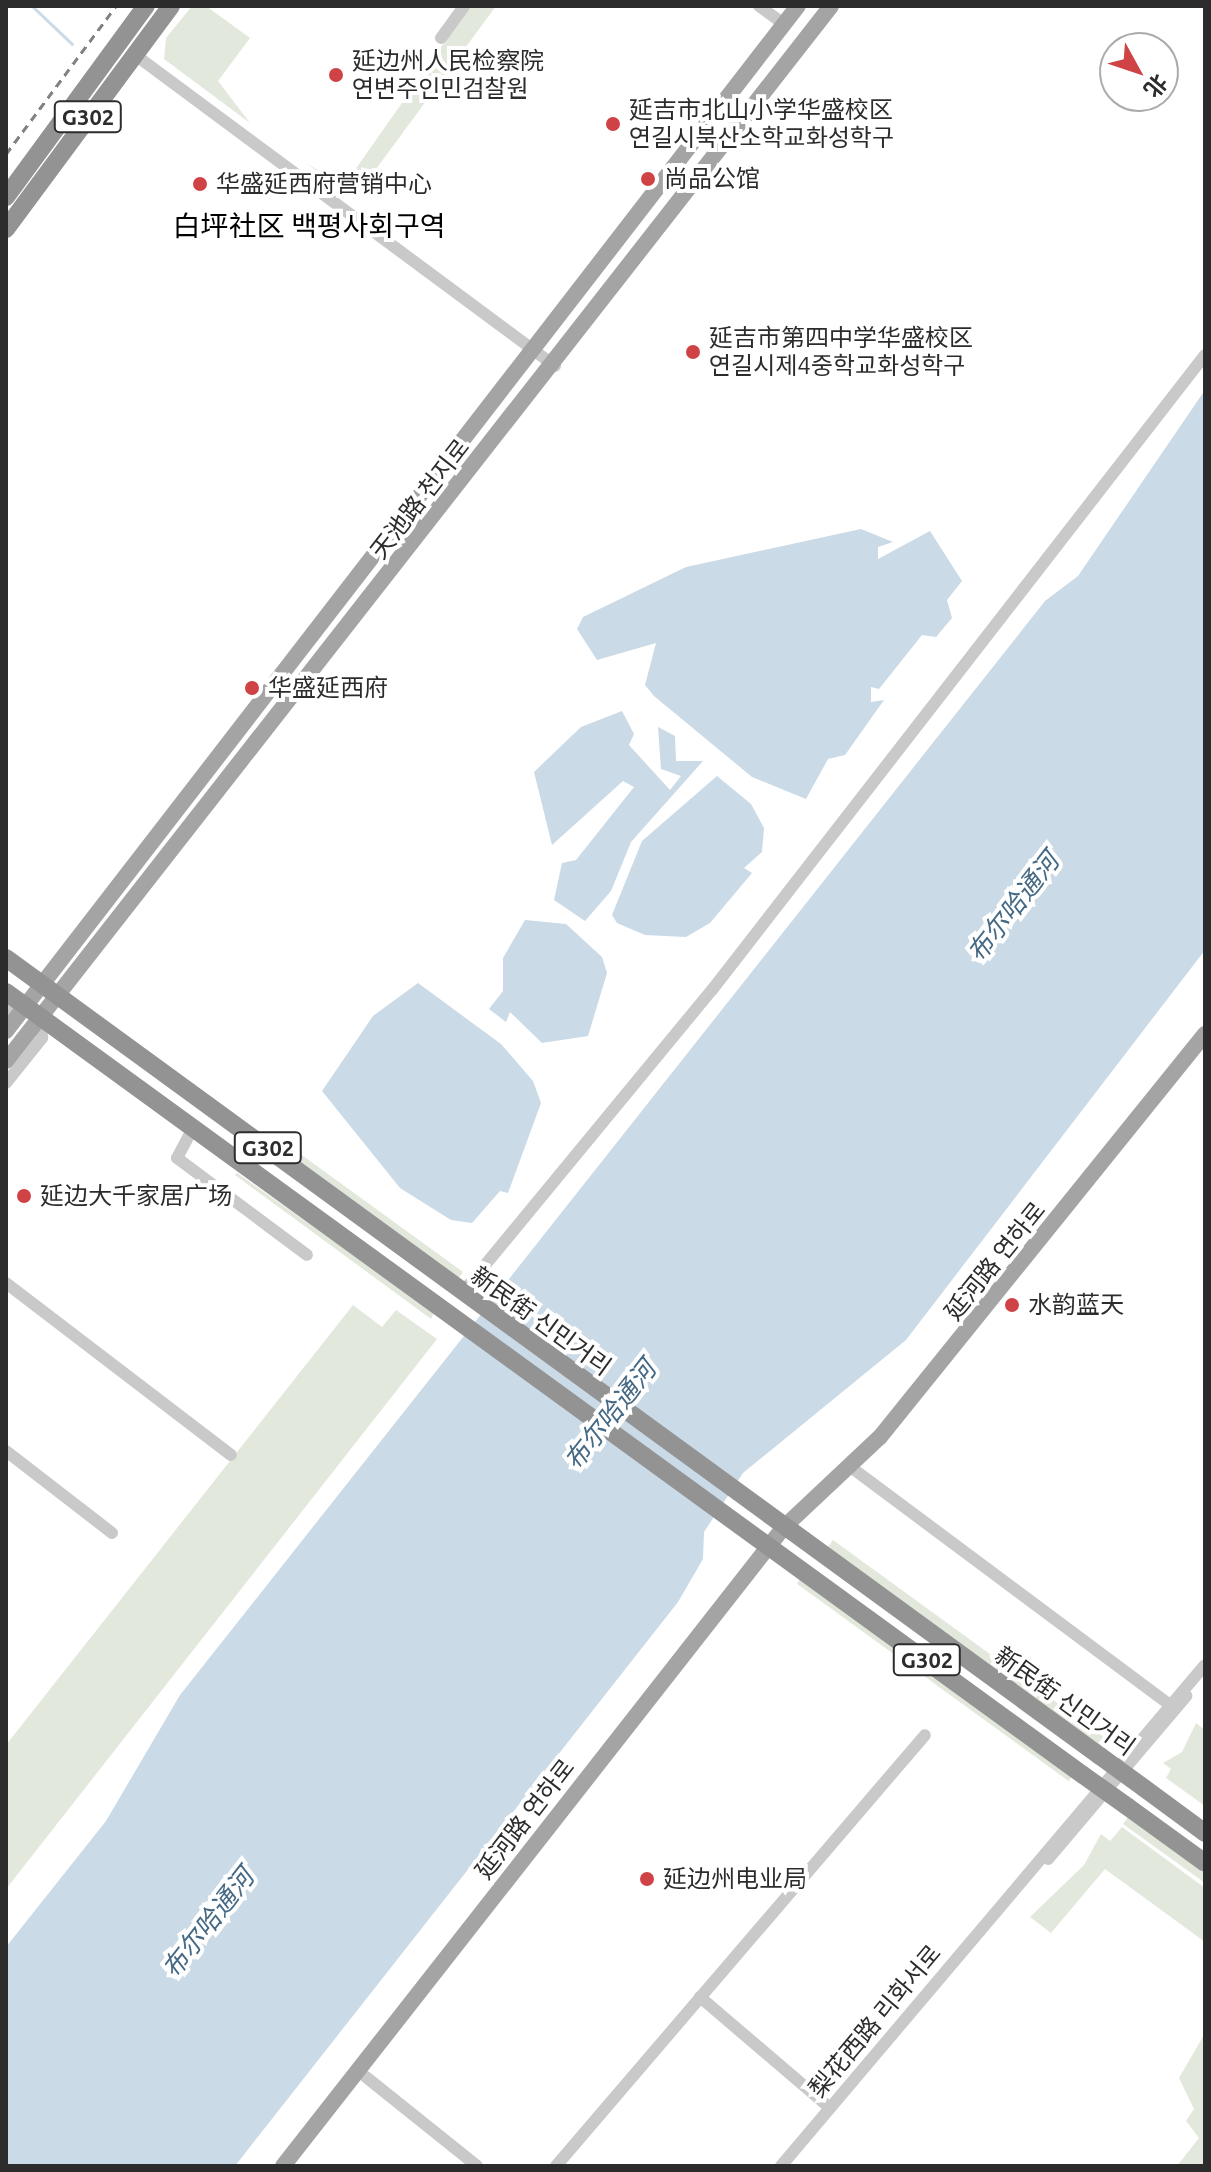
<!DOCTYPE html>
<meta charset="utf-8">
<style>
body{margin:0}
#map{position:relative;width:1211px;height:2172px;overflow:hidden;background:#fff;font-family:Ubuntu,"Noto Sans SC","Noto Sans KR",sans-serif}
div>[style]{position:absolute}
.green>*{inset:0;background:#e2e8db;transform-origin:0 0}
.water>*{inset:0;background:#cadae6}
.stream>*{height:3px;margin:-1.5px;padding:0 1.5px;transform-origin:1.5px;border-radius:1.5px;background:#cadae6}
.minor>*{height:12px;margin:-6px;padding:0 6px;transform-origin:6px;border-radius:6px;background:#c9c9c9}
.major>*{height:16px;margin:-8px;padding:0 8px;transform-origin:8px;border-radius:8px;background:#a4a4a4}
.highway>*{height:18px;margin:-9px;padding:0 9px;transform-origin:9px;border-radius:9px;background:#939393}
.rail>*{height:3px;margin-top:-1.5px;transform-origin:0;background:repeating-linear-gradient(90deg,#818181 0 8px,transparent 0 14px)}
.highway-bridge>*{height:18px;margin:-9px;padding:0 9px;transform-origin:9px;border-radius:9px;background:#939393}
.dots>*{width:22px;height:22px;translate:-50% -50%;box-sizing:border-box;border:4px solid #fff;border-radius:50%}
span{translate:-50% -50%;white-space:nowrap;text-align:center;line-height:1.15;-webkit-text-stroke:8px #fff;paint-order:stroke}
.shield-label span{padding:2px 6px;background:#fff;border:2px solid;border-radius:6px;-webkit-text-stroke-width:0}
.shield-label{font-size:22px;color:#2c2c2c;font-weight:700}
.poi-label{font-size:24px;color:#2c2c2c}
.left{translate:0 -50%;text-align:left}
.street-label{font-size:24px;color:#2c2c2c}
.water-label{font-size:26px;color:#456984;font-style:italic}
.quarter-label{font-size:28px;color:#000}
.frame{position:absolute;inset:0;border:8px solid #2c2c2c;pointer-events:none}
.north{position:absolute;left:1099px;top:32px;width:80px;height:80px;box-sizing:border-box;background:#fff;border:2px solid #ababab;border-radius:50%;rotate:130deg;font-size:22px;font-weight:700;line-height:32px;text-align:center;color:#2c2c2c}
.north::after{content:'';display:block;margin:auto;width:28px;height:36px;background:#cf4347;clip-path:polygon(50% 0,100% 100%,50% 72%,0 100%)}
</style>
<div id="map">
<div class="green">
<div style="clip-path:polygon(192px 6px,206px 6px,250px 38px,218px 81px,250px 123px,164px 59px,166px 38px)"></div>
<div style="clip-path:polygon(470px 6px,496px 6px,354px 199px,306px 163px,336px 181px,342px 172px,350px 177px)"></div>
<div style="clip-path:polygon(270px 1132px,463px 1272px,459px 1278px,290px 1154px)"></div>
<div style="clip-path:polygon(237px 1173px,434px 1312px,431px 1319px,235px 1175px)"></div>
<div style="clip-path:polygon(353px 1305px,382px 1327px,396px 1310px,437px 1339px,6px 1889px,6px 1745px)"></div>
<div style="left:833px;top:1540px;width:338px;height:11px;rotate:36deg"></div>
<div style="left:801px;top:1578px;width:336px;height:7px;rotate:36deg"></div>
<div style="clip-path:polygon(1196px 1723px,1205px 1730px,1205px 1806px,1166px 1778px,1171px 1769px,1163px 1763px,1182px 1752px)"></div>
<div style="clip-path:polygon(1128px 1817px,1205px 1874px,1205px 1883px,1123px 1824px)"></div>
<div style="clip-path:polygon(1122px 1827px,1205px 1888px,1205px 1942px,1105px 1869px,1051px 1933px,1030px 1917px,1084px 1865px,1101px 1834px,1110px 1841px)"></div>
<div style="clip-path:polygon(1205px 2033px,1205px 2166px,1177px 2166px,1199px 2138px,1186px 2121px,1194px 2109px,1179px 2078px)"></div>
</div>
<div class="water">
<div style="clip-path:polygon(1205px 390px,1205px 950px,906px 1340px,743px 1473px,704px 1532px,703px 1559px,678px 1602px,235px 2166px,6px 2166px,6px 1947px,106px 1821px,180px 1695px,1045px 601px,1078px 576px)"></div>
<div style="clip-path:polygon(861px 529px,893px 542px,878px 547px,878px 559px,930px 531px,962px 581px,947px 600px,952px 618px,936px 637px,922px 635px,879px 689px,871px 687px,871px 702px,884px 700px,845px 755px,828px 759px,806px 799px,752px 777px,654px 696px,645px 685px,656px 643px,597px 660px,577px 629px,583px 617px,686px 567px)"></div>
<div style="clip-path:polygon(622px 711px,634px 734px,629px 745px,670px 790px,681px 776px,661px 769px,658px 727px,675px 736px,676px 761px,703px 761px,631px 842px,611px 891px,585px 921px,554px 900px,562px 863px,576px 860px,634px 787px,623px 781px,552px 845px,534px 772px,581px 727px)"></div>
<div style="clip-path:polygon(717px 776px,751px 804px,764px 828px,762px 852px,744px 868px,752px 873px,710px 923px,686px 937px,645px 935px,617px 923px,612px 915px,642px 841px)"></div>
<div style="clip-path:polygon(525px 920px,566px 924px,602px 957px,607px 973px,588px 1036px,542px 1043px,510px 1012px,506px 1022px,489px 1009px,503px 991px,503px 958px)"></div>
<div style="clip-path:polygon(418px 983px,501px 1044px,533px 1081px,541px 1103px,508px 1193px,500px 1191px,472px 1223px,451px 1220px,400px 1188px,322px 1091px,373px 1016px)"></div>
</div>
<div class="stream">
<div style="left:32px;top:6px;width:55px;rotate:43.5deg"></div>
</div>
<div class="minor">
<div style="left:759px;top:6px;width:31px;rotate:36deg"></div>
<div style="left:441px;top:38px;width:39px;rotate:-54deg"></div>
<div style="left:134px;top:54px;width:524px;rotate:36.54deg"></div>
<div style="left:6px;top:1010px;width:20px;rotate:-11deg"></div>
<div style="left:6px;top:1083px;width:58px;rotate:-51.3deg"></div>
<div style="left:42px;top:1038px;width:21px;rotate:-93deg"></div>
<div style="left:193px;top:1128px;width:34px;rotate:118deg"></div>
<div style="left:177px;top:1158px;width:162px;rotate:36.7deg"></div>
<div style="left:6px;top:1283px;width:283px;rotate:37.4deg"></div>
<div style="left:462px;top:1293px;width:393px;rotate:-50.5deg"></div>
<div style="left:712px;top:990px;width:804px;rotate:-52.18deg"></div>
<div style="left:6px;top:1451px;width:134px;rotate:37.7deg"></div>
<div style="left:852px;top:1468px;width:395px;rotate:36.7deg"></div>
<div style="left:1048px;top:1859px;width:214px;rotate:-49.7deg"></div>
<div style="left:700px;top:1997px;width:171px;rotate:40.5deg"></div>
<div style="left:366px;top:2077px;width:142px;rotate:38.7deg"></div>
<div style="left:556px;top:2166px;width:567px;rotate:-49.43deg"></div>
<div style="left:781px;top:2166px;width:656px;rotate:-49.76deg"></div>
</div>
<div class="major">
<div style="left:6px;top:1031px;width:1295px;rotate:-52.31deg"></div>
<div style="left:6px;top:1061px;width:1339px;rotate:-51.97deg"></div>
<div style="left:283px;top:2166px;width:811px;rotate:-51.91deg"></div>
<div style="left:783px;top:1528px;width:133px;rotate:-43.2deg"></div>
<div style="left:880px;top:1437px;width:518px;rotate:-51.12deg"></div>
</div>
<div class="highway">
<div style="left:6px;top:197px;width:237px;rotate:-53.8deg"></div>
<div style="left:6px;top:229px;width:277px;rotate:-53.5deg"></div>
<div style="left:6px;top:958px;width:1354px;rotate:36.11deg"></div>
<div style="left:6px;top:992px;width:1332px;rotate:36.02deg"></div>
<div style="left:1144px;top:1788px;width:76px;rotate:36.4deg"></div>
<div style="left:1128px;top:1807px;width:95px;rotate:36deg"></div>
</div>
<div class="rail">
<div style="left:6px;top:154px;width:184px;rotate:-53.4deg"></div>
</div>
<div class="highway-bridge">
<div style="left:1100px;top:1756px;width:54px;rotate:36deg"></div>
<div style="left:1083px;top:1775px;width:55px;rotate:35.4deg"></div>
</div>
<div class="dots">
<div style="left:336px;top:75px;background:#cf4347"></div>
<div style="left:613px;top:124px;background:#cf4347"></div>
<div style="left:648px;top:179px;background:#cf4347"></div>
<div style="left:200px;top:184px;background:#cf4347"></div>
<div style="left:693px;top:352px;background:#cf4347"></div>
<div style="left:252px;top:688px;background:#cf4347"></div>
<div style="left:24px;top:1196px;background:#cf4347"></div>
<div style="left:1012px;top:1305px;background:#cf4347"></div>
<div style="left:647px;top:1879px;background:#cf4347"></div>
</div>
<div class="shield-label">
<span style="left:88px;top:117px">G302</span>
<span style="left:268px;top:1148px">G302</span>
<span style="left:927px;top:1660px">G302</span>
</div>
<div class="poi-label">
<span class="left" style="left:352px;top:75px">延边州人民检察院<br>연변주인민검찰원</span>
<span class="left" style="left:629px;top:124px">延吉市北山小学华盛校区<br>연길시북산소학교화성학구</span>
<span class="left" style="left:664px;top:179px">尚品公馆</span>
<span class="left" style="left:216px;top:184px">华盛延西府营销中心</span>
<span class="left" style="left:709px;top:352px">延吉市第四中学华盛校区<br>연길시제4중학교화성학구</span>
<span class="left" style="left:268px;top:688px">华盛延西府</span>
<span class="left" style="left:40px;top:1196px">延边大千家居广场</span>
<span class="left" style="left:1028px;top:1305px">水韵蓝天</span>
<span class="left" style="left:663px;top:1879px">延边州电业局</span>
</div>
<div class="street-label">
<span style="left:420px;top:499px;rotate:-52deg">天池路 천지로</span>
<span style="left:995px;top:1261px;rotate:-51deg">延河路 연하로</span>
<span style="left:541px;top:1321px;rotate:36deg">新民街 신민거리</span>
<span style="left:1065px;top:1701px;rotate:36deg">新民街 신민거리</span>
<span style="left:525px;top:1819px;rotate:-52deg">延河路 연하로</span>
<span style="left:875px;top:2021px;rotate:-50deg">梨花西路 리화서로</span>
</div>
<div class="water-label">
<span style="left:1013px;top:907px;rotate:-52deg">布尔哈通河</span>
<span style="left:610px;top:1415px;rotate:-52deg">布尔哈通河</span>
<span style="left:208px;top:1923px;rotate:-52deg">布尔哈通河</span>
</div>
<div class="quarter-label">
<span style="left:309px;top:226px">白坪社区 백평사회구역</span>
</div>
<div class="frame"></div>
<div class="north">北</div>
</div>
